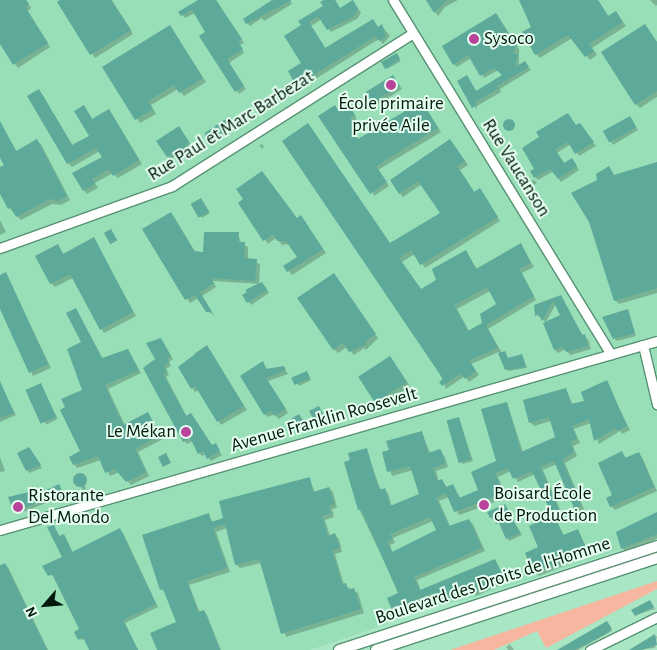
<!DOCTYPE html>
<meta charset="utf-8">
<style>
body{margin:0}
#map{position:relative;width:657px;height:650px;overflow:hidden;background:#a9e7c4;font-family:"Alegreya Sans",sans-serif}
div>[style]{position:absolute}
.built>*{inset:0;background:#98dfb8}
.green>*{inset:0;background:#f7b6a0}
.shadow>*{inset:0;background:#0003;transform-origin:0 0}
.building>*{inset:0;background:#5da99a;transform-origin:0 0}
.round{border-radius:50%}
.roads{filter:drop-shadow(1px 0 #569272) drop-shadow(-1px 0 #569272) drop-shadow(0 1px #569272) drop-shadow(0 -1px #569272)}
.minor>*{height:9px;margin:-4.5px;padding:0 4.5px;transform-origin:4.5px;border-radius:4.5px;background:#fff}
.major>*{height:10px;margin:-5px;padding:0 5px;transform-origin:5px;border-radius:5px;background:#fff}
.dots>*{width:14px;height:14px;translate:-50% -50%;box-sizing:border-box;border:2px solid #e6fef0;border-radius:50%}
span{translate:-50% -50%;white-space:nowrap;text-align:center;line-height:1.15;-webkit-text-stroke:4px #e6fef0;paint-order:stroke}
.poi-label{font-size:19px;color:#02190d}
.left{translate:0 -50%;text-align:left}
.right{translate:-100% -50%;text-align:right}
.street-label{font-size:19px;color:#02190d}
.north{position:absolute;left:20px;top:580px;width:50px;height:50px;-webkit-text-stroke:4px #e6fef0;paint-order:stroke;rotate:243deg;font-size:14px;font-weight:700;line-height:20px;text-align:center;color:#02190d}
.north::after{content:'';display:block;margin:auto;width:18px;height:22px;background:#02190d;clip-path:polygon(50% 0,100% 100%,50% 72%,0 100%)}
</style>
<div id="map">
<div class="built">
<div style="clip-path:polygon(0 0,657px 0,657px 538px,473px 598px,387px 617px,387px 624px,310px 650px,0 650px)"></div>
</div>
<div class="green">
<div style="clip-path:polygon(657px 581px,657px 589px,546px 648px,537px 631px,494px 650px,450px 650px)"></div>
</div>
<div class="shadow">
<div style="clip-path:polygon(0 0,26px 0,31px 8px,28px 11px,50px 47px,18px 68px,0 41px)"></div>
<div style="clip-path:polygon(62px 0,112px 0,133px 34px,95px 58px,58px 2px)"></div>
<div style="clip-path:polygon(200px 0,216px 0,244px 43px,240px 45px,244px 53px,229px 63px,246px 89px,239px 94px,195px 13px,185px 18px,180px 12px)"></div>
<div style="clip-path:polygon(274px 0,290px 0,292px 4px,264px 21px,262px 18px,250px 26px,247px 23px)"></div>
<div style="clip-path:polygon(326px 0,335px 0,340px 9px,356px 5px,361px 13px,357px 19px,331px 32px,322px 19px,311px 26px,326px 49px,382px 26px,390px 36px,383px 44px,379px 39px,301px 88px,297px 85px,302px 64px,302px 26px,324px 6px)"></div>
<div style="clip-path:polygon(427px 0,458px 0,445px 7px,438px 16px)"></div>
<div style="clip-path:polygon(520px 0,598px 0,609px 17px,616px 13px,626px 26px,592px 48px,597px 55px,590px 60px,572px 38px,540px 58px,536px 54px,533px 27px)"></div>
<div style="clip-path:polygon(650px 0,657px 0,657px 5px,656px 6px)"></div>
<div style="clip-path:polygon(499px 18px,519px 49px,519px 66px,528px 66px,531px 70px,500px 89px,501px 92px,477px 106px,476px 110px,467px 77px,477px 92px,504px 76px,498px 70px,484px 78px,471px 58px,457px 67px,454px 64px)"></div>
<div style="clip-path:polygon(645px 25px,657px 43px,657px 97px,640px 108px,636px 104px)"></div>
<div style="clip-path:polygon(170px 26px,206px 82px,184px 96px,178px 89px,151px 105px,156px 114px,140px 123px,104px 67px)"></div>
<div style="clip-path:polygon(394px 55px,401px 61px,387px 69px,386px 68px)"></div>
<div style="clip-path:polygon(395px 79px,402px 89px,377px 105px,368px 93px)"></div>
<div style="clip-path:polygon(42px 94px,73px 146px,91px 136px,84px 106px,93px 120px,112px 114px,142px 164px,118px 178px,113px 173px,95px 183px,98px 188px,87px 194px,84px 190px,103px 157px,100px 151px,72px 167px,68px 163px)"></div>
<div style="clip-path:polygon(422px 102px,441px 132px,378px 170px,389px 186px,374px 196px,335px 107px,339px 111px,351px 109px,357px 119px,352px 122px,356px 129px,353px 131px,359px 140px)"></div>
<div style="clip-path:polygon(232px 120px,238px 128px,213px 144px,211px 141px)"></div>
<div style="clip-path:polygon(512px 120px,515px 125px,506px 128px,506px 121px)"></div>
<div style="clip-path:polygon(632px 120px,638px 130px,613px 145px,605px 133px)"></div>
<div style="clip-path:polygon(0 123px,17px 152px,37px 141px,41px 144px,70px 200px,61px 205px,52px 204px,21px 220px,9px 208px,0 194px,0 168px,5px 166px,0 156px)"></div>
<div style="clip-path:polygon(576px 127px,582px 128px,596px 146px,579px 156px,571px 144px,557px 153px,565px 164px,575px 163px,579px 170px,561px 182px,554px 171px,538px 180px,531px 172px)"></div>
<div style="clip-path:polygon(181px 130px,191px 145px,182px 154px,170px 159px,168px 156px)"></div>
<div style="clip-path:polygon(262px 144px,264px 147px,262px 149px,259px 145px)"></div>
<div style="clip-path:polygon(evenodd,453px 144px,468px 165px,460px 170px,475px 193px,483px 193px,500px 221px,425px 268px,415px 254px,402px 262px,421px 290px,437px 280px,466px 252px,477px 269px,521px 245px,534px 267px,522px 273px,536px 300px,488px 329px,502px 353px,505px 352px,508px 359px,522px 355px,527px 368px,508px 371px,499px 352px,471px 364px,479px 375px,469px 382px,465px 376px,446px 389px,390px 245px,442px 213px,422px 184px,403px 197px,400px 193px,453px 144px,490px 291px,498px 305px,483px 323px,469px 331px,457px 309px,490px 291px)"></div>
<div style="clip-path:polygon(657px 164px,657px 293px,619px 304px,615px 300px,599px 180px,609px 168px,615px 176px)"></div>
<div style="clip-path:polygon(534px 180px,537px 183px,534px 185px,531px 181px)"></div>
<div style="clip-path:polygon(533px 189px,537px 196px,530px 200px,524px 192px)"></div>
<div style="clip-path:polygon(202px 201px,210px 213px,202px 218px,193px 205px)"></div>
<div style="clip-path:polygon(239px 203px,304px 221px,326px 253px,292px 275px,285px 266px,299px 257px,290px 244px,282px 245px,276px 238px,268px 244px)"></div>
<div style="clip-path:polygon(174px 217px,196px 253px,204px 253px,238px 234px,241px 243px,248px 247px,248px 260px,260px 264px,259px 284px,213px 281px,216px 287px,202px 296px,214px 315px,207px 311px,198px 298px,190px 303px,144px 230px)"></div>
<div style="clip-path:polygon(0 220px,6px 232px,0 235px)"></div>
<div style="clip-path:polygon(94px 239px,136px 316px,104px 333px,73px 278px,55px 287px,51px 283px,58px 246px,64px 255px)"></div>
<div style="clip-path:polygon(6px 274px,51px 368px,33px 376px,0 306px,0 276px)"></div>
<div style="clip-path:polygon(337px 278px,378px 338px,366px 350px,364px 348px,354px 355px,347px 347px,338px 353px,334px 349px)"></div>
<div style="clip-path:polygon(255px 285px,265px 286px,269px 293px,251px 305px,244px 296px)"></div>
<div style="clip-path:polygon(561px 296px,583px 336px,588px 339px,591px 349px,570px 355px,566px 349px,558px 353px,555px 350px,545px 324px,561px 316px,556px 304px,546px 322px,537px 315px,536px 306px)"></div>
<div style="clip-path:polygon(76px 310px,103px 359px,127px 350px,141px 373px,108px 389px,125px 425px,147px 414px,163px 439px,138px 452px,149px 476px,131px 485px,120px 472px,110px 476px,101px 460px,77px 468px,74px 464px,81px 452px,84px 391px,83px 342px)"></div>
<div style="clip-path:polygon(627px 311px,636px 336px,617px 341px,614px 338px)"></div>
<div style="clip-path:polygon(161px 340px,173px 359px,169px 362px,171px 366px,166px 369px,169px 375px,166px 377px,187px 417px,191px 415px,194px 418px,212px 446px,215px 445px,222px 455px,211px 461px,206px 454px,202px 456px,199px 453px,193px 441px,187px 444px,184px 441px,157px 359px)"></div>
<div style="clip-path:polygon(207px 346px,247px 410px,221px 425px,199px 390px,195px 392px,192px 388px,195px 353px)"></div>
<div style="clip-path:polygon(390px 357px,410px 386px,381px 406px,377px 402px)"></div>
<div style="clip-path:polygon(262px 362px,268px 370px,283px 367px,288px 374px,268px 381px,288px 413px,279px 419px,274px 414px,268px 417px,265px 414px)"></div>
<div style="clip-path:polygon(307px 373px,311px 380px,299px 386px,294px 378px)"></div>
<div style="clip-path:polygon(evenodd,606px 382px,630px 430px,622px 434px,620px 431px,599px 444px,591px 423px,574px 429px,580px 443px,573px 446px,577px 456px,565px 463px,584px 509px,579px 511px,576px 507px,557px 464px,543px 470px,562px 514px,556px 519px,564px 536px,578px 530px,590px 555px,539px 576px,535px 572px,539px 548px,554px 516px,535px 474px,518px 482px,511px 471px,498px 477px,506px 496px,488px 505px,459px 515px,449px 497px,439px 501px,450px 526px,469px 520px,473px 524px,485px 551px,417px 580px,421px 591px,495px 560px,507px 582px,476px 596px,471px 590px,440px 603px,435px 596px,397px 613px,393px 609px,400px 594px,359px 509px,366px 450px,380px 488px,388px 493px,392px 507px,420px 495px,413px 470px,392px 476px,383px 453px,422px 433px,430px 453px,440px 451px,445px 457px,448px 467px,436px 471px,439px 482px,442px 480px,447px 488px,453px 485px,461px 499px,480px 490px,497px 462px,507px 403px,523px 452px,556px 438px,551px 421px,534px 426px,530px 422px,566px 389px,573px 405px,585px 402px,606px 382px,433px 521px,438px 530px,393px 553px,390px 545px,395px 543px,393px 538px,433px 521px)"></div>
<div style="left:40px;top:384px;width:39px;height:13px;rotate:63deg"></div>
<div style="clip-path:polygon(3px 390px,16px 415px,0 422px,0 391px)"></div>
<div style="clip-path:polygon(320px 409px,324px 416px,316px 420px,315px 419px)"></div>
<div style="clip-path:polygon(459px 419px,473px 461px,463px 464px,460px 461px)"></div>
<div style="clip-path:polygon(31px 451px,42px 468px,29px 473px,19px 453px)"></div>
<div style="clip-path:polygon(621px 452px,627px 459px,638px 453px,642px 457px,657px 491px,615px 510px,611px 506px)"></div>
<div style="clip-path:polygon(0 457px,5px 471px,1px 472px,0 471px)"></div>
<div style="clip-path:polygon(82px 473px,86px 489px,83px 490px,74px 477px)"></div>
<div style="clip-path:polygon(309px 478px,315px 492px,329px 488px,333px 492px,337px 508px,332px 509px,334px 517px,325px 520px,330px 536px,335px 535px,339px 539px,342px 552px,335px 554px,344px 585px,358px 593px,364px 613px,286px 637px,261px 563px,240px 568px,237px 565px,227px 528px,216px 532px,230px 572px,189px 585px,200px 613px,204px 611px,207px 615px,221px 650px,158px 650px,178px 623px,166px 593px,161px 589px,208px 515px,213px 522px,225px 519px)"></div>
<div style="clip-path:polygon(58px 485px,64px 496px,18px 514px,15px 511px,29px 494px,32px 498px)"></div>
<div style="clip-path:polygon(505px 506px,522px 535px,509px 541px,501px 525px,491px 518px)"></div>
<div style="clip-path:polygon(657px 513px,657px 539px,626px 552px,622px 548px)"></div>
<div style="clip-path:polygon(54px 527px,60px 537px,66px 538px,73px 553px,120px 530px,123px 533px,158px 607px,125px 623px,138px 650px,90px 650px,85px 640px,79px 639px,80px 630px,55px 576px,49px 575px,63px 557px)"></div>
<div style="clip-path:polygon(5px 564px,8px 567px,48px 650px,0 650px,0 565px)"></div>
<div style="clip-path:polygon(651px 603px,655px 609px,636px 615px)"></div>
<div style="clip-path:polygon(608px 624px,612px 631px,578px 650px,564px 650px)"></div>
<div style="clip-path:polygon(657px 636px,655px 648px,631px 650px)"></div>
<div style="clip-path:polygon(510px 644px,511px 646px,514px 650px,508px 650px,506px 647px)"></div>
</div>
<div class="building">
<div style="clip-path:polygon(0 0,26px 0,29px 4px,25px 7px,48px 43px,13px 65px,0 44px)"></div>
<div style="clip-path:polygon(60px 0,111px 0,131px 30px,90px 55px,57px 2px)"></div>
<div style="clip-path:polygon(198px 0,216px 0,242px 39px,238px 42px,243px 49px,227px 59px,244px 86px,235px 92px,199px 36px,205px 32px,192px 10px,181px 16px,178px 12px)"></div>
<div style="clip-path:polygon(272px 0,292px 0,246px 24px,243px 19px)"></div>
<div style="clip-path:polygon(324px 0,335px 0,340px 8px,353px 0,358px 9px,354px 16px,327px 30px,318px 16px,309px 22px,325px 48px,373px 19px,378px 27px,382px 24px,386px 37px,379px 41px,376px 36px,296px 86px,288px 71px,301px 63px,284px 36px,301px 25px,298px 21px,323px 6px,320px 2px)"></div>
<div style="clip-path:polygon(426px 0,447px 0,434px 13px)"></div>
<div style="clip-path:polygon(519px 0,598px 0,608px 16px,616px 11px,623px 22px,589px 44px,594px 51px,585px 57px,568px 35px,535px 55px,522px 32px,531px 27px)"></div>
<div style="clip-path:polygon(496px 13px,516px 45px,513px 54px,518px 54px,515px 67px,525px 61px,529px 67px,497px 86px,499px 88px,475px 102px,477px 105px,472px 108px,457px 81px,467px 75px,476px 91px,502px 75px,494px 68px,480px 76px,468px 55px,453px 65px,442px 46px)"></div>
<div style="clip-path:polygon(645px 24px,657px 42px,657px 91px,635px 105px,601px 52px)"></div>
<div style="clip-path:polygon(170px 25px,203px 78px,179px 93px,174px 85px,148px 101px,153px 109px,135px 120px,102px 67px)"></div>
<div style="clip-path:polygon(397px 53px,400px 59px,385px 69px,381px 62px)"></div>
<div style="left:393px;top:75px;width:13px;height:32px;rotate:58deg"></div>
<div style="clip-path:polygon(39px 89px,72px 145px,89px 136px,74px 111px,84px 105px,92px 119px,109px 109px,139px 160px,113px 176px,109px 169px,92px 179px,95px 184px,83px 191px,72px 173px,102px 157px,96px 148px,67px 164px,27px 96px)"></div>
<div style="clip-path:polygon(422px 101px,438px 128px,376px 166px,387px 182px,370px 194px,318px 116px,335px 105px,338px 110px,348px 104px,355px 115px,350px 118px,354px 125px,351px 127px,358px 139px)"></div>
<div style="clip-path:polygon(568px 113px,576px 125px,580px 123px,594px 142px,575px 154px,568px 142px,555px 149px,564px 163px,572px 158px,577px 166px,558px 179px,550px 169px,534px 178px,530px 171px,534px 169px,522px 148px,539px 137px,536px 132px)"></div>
<div style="left:230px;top:116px;width:11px;height:31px;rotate:56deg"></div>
<div style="left:630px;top:116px;width:13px;height:31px;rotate:61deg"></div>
<div class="round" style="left:503px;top:119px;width:12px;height:12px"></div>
<div style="clip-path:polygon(0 121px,16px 151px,37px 139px,67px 196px,56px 202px,55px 199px,48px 200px,16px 217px,11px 207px,8px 209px,0 194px,0 167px,4px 165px,0 158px)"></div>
<div style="clip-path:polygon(evenodd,308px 123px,390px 243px,440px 213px,418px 181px,399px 194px,390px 180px,450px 139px,465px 161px,457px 166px,474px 192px,480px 188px,498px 217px,420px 265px,411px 250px,399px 258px,421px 289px,436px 280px,432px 269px,466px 250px,476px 269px,521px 243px,531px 263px,519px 269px,534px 296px,486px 325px,498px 348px,469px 360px,476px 371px,465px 379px,461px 373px,442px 386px,439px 382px,443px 379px,282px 141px,308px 123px,487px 287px,496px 304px,480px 314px,482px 323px,468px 331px,454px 305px,487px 287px)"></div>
<div style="clip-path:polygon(179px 126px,189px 142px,182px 151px,167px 157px,156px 141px)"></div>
<div style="clip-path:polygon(657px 162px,657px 288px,614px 301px,589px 222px,571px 193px,597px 180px,596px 174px,609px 166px,614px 175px)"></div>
<div style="clip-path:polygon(262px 171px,297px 218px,301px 215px,323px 249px,287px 272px,283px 266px,297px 257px,286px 241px,277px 241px,273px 234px,263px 241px,238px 203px,243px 199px,236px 189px)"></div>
<div style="clip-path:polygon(532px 186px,536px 194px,527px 199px,523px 192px)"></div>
<div style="left:201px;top:198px;width:16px;height:12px;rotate:60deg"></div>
<div style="clip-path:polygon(171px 212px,194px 251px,203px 252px,204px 232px,239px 232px,238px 242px,245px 242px,244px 258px,257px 259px,255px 281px,210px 278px,214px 283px,200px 292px,212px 312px,206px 312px,195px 295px,185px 300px,142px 229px)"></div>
<div style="left:111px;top:229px;width:13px;height:8px;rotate:61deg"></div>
<div style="clip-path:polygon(94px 237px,133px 312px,100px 330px,70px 274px,50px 284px,35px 256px,58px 244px,63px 254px)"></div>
<div style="clip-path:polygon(6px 272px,48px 364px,29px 373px,0 309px,0 275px)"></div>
<div style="clip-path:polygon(334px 273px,376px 334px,365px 341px,367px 344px,349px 352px,343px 343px,333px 350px,297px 298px)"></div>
<div style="clip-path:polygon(262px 282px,267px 290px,247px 303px,242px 295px,247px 292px,245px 290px)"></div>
<div style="clip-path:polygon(561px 295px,582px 335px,585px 334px,588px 346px,566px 352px,563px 346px,554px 350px,543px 323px,560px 315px,553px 301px,542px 321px,539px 314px,535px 316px,534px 305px)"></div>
<div style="clip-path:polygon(76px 308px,102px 358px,128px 349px,139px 370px,105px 385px,123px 425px,148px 412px,160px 435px,135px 449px,146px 472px,126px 482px,115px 469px,105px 473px,98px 456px,73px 465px,69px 457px,80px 451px,60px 410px,65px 407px,61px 399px,82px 390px,67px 349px,81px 342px,66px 313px)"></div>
<div style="clip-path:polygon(628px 309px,635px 333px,613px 339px,602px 317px)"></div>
<div style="clip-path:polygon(161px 338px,171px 356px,167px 358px,169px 363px,164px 366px,167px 372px,163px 374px,186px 416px,191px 413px,212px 445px,216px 443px,220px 451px,207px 459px,203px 451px,198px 454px,190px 438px,183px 442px,143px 368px,155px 359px,146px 343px)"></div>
<div style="clip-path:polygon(207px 345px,244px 406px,217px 422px,195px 386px,191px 389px,178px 367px)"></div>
<div style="clip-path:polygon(505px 351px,508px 358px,522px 354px,526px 367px,505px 370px,498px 353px)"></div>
<div style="left:390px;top:356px;width:31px;height:38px;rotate:57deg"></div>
<div style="clip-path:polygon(263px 361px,266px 369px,284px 366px,286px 370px,266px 378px,286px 409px,274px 416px,271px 411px,264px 415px,240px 376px)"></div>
<div style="left:307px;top:371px;width:8px;height:17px;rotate:67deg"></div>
<div style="clip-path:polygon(evenodd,607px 380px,627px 426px,617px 431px,616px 428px,594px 441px,589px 419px,572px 426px,577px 439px,570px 442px,574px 452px,562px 460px,581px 505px,574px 508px,554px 461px,540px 467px,559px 509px,560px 512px,554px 515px,563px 535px,578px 529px,587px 551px,534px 573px,525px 553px,538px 547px,529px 526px,552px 515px,532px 471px,513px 479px,508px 468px,495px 473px,503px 492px,484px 501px,454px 512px,446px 493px,436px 498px,449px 526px,469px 519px,482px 548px,414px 577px,420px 590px,495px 559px,504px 578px,471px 593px,468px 586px,435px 600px,432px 593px,392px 610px,387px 598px,398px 593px,361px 509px,358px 510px,344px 462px,350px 460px,348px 453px,367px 448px,377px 483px,380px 490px,385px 488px,390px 506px,419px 494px,410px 466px,387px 472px,382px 452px,389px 450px,386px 441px,422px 431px,428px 453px,440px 449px,442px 452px,445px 464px,433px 468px,437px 481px,442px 479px,446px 487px,453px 484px,459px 498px,478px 490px,471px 472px,496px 461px,481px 409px,507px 402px,521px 452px,555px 437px,549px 417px,529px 423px,523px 400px,566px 388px,571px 404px,584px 401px,581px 392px,607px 380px,430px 517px,436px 530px,392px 552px,387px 542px,393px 539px,390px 534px,430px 517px)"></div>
<div style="clip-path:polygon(0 381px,14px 413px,0 418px)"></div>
<div style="left:41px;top:383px;width:37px;height:17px;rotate:66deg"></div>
<div style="clip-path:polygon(319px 406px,323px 414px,314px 420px,309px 411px)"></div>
<div style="left:299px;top:414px;width:12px;height:9px;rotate:59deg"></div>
<div style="left:459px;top:417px;width:44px;height:13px;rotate:74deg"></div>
<div style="clip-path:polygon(29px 447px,41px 465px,26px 471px,17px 453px)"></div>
<div style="clip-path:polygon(622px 451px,625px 458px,639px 452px,654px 487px,610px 507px,606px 498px,612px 495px,598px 463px)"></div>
<div style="left:166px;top:453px;width:11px;height:9px;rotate:63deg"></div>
<div class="round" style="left:73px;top:473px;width:14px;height:14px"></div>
<div style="clip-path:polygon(310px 477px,313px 492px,329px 487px,334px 504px,329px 506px,331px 513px,322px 516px,328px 536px,335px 533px,340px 548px,332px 550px,342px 584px,346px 583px,348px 590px,354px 588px,361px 609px,281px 634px,259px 559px,235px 565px,225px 524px,213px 528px,227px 568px,187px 581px,198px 612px,204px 610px,220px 650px,157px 650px,150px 633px,176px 622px,163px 589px,160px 590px,142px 535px,209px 513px,211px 522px,223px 518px,219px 501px)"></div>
<div style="clip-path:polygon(59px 484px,63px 493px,14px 512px,8px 497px,29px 492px,31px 497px)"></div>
<div style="clip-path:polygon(505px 504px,520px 533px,506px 539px,499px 523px,496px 524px,493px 517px,490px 518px,487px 512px)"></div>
<div style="clip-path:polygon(657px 512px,657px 534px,621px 549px,616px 532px)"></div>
<div style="clip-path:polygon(54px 525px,59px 536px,64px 534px,72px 552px,120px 528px,156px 604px,123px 620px,138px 650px,89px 650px,83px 637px,78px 640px,74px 632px,79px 629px,52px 574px,48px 576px,42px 566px,62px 557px,47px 527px)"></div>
<div style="clip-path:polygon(5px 563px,47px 650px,0 650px,0 566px)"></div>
<div style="clip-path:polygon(650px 600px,654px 607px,635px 616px,631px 610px)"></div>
<div style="clip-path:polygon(607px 621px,612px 629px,606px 634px,575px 650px,557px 650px)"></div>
<div style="clip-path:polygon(655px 634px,657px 645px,642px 650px,629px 650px)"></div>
</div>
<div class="roads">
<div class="minor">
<div style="left:393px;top:0;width:416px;rotate:58.4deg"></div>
<div style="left:0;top:248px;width:183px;rotate:-19.8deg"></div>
<div style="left:172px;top:186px;width:285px;rotate:-32.4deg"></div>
<div style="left:643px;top:345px;width:61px;rotate:76.7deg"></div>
<div style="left:0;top:530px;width:684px;rotate:-16.05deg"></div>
<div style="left:590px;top:650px;width:75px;rotate:-26.2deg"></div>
</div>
<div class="major">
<div style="left:339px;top:650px;width:335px;rotate:-18.1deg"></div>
<div style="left:376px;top:650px;width:296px;rotate:-18.1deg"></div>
</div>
</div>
<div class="dots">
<div style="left:474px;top:39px;background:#b9439a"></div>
<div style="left:391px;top:85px;background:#b9439a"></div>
<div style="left:186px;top:432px;background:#b9439a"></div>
<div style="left:484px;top:505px;background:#b9439a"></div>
<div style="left:18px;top:507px;background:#b9439a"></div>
</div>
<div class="poi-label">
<span class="left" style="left:484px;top:39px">Sysoco</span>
<span style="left:391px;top:115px">École primaire<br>privée Aile</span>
<span class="right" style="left:176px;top:432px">Le Mékan</span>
<span class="left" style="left:494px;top:505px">Boisard École<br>de Production</span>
<span class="left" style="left:28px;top:507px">Ristorante<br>Del Mondo</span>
</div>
<div class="street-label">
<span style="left:231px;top:126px;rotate:-32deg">Rue Paul et Marc Barbezat</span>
<span style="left:516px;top:168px;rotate:58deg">Rue Vaucanson</span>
<span style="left:324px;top:420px;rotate:-16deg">Avenue Franklin Roosevelt</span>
<span style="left:493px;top:581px;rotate:-18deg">Boulevard des Droits de l'Homme</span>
</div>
<div class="north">N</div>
</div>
